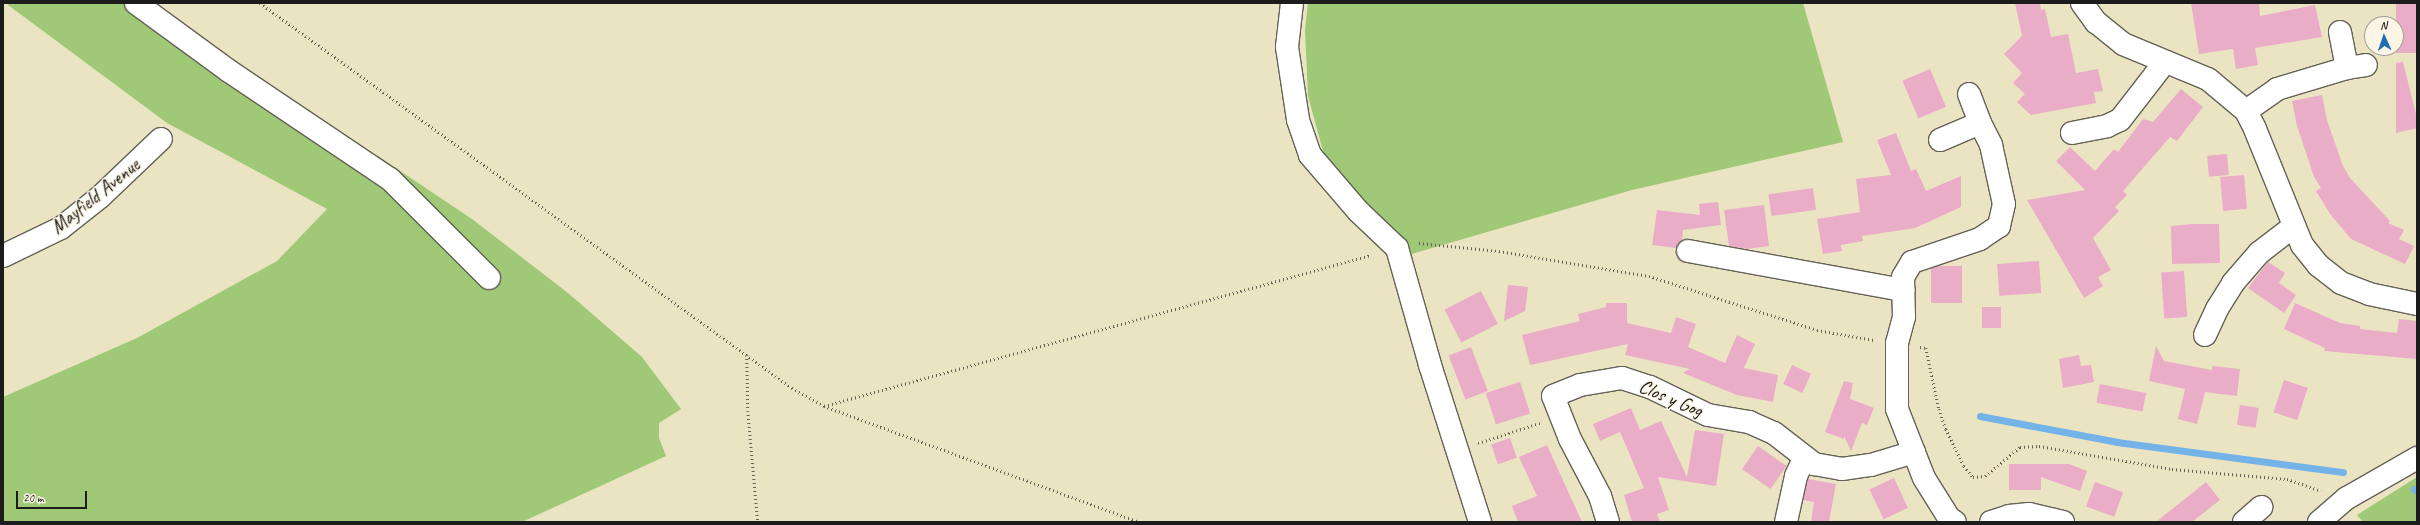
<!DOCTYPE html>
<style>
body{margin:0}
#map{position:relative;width:2420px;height:525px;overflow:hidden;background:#ebe4c3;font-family:Caveat,sans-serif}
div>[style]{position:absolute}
.green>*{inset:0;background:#9fc976}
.stream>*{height:7px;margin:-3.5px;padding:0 3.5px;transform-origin:3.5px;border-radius:3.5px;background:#74b3e7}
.building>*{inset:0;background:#eaadc7;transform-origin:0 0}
.path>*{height:2.5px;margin-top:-1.25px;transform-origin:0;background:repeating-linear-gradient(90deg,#646256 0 1px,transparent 0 4px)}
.roads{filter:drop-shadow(1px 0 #646256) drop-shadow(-1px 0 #646256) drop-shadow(0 1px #646256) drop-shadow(0 -1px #646256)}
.minor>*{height:22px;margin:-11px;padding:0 11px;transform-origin:11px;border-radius:11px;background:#fff}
span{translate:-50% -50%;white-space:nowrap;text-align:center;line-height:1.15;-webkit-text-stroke:3px #fcf5e5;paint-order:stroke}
.street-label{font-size:20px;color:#1c1c1c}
.frame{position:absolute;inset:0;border:4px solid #1c1c1c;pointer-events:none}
.north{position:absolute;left:2364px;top:16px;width:40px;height:40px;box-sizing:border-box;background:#fcf5e5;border:1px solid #a29e95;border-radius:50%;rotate:357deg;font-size:11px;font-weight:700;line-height:16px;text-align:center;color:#1c1c1c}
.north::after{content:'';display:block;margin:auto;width:14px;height:18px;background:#1f6fb2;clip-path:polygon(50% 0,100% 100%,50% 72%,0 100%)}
.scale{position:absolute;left:16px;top:491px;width:71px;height:18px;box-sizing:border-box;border:2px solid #1c1c1c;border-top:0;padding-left:5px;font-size:12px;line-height:14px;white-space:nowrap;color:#1c1c1c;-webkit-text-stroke:3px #fcf5e5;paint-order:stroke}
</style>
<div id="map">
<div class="green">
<div style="clip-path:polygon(9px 3px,151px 3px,363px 172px,378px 156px,472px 219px,568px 293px,642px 357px,681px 409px,659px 423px,659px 438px,666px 456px,522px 522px,3px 522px,3px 397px,137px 338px,277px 261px,327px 209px,167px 123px,8px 5px)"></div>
<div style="clip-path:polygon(1308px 3px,1803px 3px,1843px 142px,1632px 190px,1408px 255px,1349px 200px,1323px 151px,1308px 96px,1305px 30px)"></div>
<div style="clip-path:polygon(2417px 477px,2417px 522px,2363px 522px,2357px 515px)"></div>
</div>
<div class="stream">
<div style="left:1980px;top:416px;width:139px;rotate:10.7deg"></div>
<div style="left:2117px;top:442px;width:228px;rotate:7.6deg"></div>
<div style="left:2414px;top:489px;width:4px;rotate:34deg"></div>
</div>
<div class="building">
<div style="clip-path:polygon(2015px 3px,2040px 3px,2041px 10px,2045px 9px,2051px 37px,2068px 34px,2076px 73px,2098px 69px,2103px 91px,2094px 92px,2096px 103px,2031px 115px,2017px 102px,2025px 94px,2013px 83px,2022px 73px,2004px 54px,2022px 36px)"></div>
<div style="clip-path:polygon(2191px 3px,2259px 3px,2260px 16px,2315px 5px,2322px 37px,2255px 48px,2258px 65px,2236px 69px,2233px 49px,2199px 54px)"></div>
<div style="left:2396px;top:3px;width:21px;height:50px"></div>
<div style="clip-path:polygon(2403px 62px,2417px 118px,2417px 128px,2396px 133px,2396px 63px)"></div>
<div style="left:1930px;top:69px;width:41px;height:30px;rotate:67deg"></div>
<div style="clip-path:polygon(2181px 89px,2203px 107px,2177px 141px,2170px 137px,2123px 191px,2127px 195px,2115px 207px,2119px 211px,2093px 238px,2111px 270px,2098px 277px,2103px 286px,2084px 298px,2027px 200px,2085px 190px,2056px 161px,2070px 147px,2095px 171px,2114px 149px,2118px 152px,2143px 119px,2153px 122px)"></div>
<div style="clip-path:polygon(2322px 95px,2327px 120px,2343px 166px,2350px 178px,2390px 221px,2388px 223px,2404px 230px,2399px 239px,2414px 246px,2405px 264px,2351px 239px,2330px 214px,2316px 191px,2321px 188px,2314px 177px,2297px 126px,2292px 101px)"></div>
<div style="clip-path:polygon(1896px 133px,1911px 171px,1916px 169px,1926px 191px,1961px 176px,1961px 207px,1915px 228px,1862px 236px,1863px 241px,1841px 245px,1842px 251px,1823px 254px,1817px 219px,1860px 212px,1856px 179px,1891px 175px,1877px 140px)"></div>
<div style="left:2227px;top:154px;width:21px;height:20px;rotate:85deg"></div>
<div style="left:2244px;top:175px;width:34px;height:24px;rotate:85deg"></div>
<div style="left:1813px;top:188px;width:22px;height:45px;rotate:82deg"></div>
<div style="clip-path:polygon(1718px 202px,1721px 225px,1683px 230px,1682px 241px,1676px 248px,1652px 245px,1657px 210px,1700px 215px,1699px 204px)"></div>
<div style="clip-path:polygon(1764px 205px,1769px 246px,1747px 249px,1729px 246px,1724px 210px)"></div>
<div style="clip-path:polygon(2192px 224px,2219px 224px,2220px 263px,2172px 264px,2171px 226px)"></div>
<div style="left:2039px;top:261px;width:32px;height:42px;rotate:86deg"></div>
<div style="clip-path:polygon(2268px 262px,2285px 273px,2279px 283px,2296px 295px,2284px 313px,2248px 288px)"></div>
<div style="left:1962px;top:266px;width:37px;height:31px;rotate:90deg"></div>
<div style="left:2184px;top:271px;width:46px;height:23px;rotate:86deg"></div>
<div style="clip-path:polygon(1508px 285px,1528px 287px,1525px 311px,1504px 321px)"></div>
<div style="left:1481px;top:291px;width:37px;height:41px;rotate:63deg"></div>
<div style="clip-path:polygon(1606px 303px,1627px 303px,1627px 323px,1671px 333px,1676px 317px,1696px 324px,1688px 347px,1725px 363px,1737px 335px,1755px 344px,1744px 368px,1778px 375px,1773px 402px,1737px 395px,1683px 373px,1690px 369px,1625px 355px,1628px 344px,1530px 365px,1522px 335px,1580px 321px,1578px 314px,1606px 307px)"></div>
<div style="clip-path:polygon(2295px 303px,2340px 323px,2360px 326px,2360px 329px,2397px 333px,2399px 319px,2417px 321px,2417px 359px,2324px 351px,2325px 348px,2284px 329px)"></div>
<div style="left:1982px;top:307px;width:19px;height:21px"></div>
<div style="clip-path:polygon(2156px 346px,2164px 361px,2212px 370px,2212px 366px,2240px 369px,2237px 396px,2205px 392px,2197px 424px,2178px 419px,2185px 389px,2149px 381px)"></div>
<div style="left:1471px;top:347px;width:47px;height:24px;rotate:69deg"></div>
<div style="clip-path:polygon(2079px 355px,2081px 366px,2091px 365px,2094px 382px,2063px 388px,2059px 359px)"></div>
<div style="left:1792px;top:365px;width:21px;height:21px;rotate:25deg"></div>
<div style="left:2284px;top:380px;width:25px;height:34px;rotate:18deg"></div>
<div style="clip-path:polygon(1844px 381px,1853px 383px,1850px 399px,1874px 408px,1867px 425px,1862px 423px,1851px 451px,1844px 436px,1844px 439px,1825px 432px)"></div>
<div style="left:1520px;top:382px;width:33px;height:36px;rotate:72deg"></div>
<div style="left:2100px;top:384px;width:47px;height:19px;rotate:11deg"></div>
<div style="left:2240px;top:405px;width:19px;height:20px;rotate:9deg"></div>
<div style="clip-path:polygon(1631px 408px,1640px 430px,1661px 421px,1687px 477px,1695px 430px,1724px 434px,1716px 486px,1658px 477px,1669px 510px,1657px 514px,1660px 522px,1632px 522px,1624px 495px,1644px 488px,1620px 432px,1600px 441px,1593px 424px)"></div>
<div style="left:1510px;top:438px;width:21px;height:20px;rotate:71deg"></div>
<div style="clip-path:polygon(1547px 445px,1582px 522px,1518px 522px,1512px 506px,1537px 496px,1519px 457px)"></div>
<div style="left:1758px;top:446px;width:35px;height:28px;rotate:35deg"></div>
<div style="clip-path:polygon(2009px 464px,2069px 464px,2087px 471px,2080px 491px,2041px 477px,2041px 490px,2009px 490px)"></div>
<div style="left:1894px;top:478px;width:33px;height:27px;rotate:65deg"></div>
<div style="clip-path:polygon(1808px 479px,1836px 484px,1829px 522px,1811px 522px,1814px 502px,1803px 500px)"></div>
<div style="left:2095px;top:482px;width:30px;height:26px;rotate:20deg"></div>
<div style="clip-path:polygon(2206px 482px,2220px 500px,2192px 522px,2156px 522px)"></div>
</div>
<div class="path">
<div style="left:260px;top:3px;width:657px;rotate:35.89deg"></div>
<div style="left:792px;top:388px;width:37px;rotate:29deg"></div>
<div style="left:824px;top:406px;width:567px;rotate:-15.43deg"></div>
<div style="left:1419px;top:243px;width:80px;rotate:5.7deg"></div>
<div style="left:1499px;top:251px;width:152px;rotate:9.5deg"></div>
<div style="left:1649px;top:276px;width:176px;rotate:17.8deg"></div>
<div style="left:1817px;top:330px;width:58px;rotate:10deg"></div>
<div style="left:1920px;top:347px;width:6px;rotate:9deg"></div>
<div style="left:1926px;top:348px;width:62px;rotate:78deg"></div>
<div style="left:1939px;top:409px;width:21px;rotate:71deg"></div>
<div style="left:1946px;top:429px;width:41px;rotate:64.1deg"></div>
<div style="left:1964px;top:466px;width:14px;rotate:51deg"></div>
<div style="left:1973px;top:477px;width:12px;rotate:-5deg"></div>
<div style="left:1985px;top:476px;width:45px;rotate:-39.6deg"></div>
<div style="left:2020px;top:447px;width:19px;rotate:-3deg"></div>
<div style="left:2039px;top:446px;width:135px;rotate:9.8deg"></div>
<div style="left:2172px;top:469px;width:115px;rotate:5deg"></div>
<div style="left:2287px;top:479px;width:36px;rotate:19deg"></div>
<div style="left:747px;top:355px;width:56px;rotate:89deg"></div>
<div style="left:748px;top:411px;width:111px;rotate:84.9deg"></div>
<div style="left:824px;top:406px;width:336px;rotate:20.2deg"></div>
<div style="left:1478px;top:443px;width:65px;rotate:-17.9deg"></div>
</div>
<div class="roads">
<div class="minor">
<div style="left:136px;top:3px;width:115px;rotate:36.2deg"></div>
<div style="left:229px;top:71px;width:194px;rotate:33.9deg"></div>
<div style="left:390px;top:179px;width:140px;rotate:45deg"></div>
<div style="left:1292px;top:3px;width:44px;rotate:96.5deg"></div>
<div style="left:1287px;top:47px;width:74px;rotate:81.4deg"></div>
<div style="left:1298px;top:120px;width:37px;rotate:71deg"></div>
<div style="left:1310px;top:155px;width:74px;rotate:49.4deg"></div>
<div style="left:1358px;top:211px;width:54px;rotate:43.5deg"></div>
<div style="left:1397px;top:248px;width:122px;rotate:74.2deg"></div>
<div style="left:1430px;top:365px;width:165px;rotate:72.3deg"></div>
<div style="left:2082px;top:3px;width:24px;rotate:54deg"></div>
<div style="left:2096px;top:22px;width:35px;rotate:39deg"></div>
<div style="left:2123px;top:44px;width:92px;rotate:22.4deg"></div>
<div style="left:2208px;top:79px;width:50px;rotate:40.1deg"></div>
<div style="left:2246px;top:111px;width:20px;rotate:63deg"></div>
<div style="left:2255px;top:129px;width:125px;rotate:67.9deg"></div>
<div style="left:2302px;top:245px;width:26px;rotate:51deg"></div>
<div style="left:2318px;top:265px;width:29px;rotate:38deg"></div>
<div style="left:2341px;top:283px;width:30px;rotate:21deg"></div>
<div style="left:2369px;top:294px;width:49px;rotate:11.8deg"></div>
<div style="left:2340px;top:32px;width:37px;rotate:79deg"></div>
<div style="left:1969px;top:94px;width:31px;rotate:69deg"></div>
<div style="left:2246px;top:111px;width:38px;rotate:-35deg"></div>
<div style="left:2277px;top:89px;width:73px;rotate:-16.7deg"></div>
<div style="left:2347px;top:68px;width:19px;rotate:-9deg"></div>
<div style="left:2072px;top:133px;width:36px;rotate:-11deg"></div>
<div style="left:2107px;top:126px;width:14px;rotate:-25deg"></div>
<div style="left:2120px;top:120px;width:73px;rotate:-52.2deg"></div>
<div style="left:1940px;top:140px;width:43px;rotate:-23deg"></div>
<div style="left:1980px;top:123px;width:25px;rotate:63deg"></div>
<div style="left:1991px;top:145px;width:60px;rotate:77.6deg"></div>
<div style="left:2004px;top:204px;width:23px;rotate:103deg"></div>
<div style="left:1999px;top:226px;width:23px;rotate:146deg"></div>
<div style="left:1980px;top:239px;width:72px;rotate:161.3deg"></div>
<div style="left:1912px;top:262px;width:17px;rotate:121deg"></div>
<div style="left:1903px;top:277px;width:40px;rotate:88.6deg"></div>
<div style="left:1904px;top:317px;width:27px;rotate:105deg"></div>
<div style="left:1897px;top:343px;width:66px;rotate:90deg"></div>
<div style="left:1897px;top:409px;width:74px;rotate:68.6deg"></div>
<div style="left:1924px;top:478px;width:47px;rotate:58deg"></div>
<div style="left:1949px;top:518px;width:7px;rotate:34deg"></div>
<div style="left:1688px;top:251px;width:219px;rotate:10.3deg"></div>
<div style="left:3px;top:256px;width:64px;rotate:-25.8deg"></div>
<div style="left:61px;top:228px;width:50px;rotate:-38.5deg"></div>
<div style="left:100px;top:197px;width:84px;rotate:-43.6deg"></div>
<div style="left:2205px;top:335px;width:29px;rotate:-65deg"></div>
<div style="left:2217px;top:309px;width:31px;rotate:-58deg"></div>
<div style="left:2233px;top:283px;width:40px;rotate:-49deg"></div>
<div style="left:2259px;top:253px;width:44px;rotate:-37.6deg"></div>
<div style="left:1608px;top:522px;width:27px;rotate:-107deg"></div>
<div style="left:1600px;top:496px;width:64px;rotate:-117.8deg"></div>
<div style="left:1570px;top:439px;width:46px;rotate:-111.6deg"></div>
<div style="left:1553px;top:396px;width:29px;rotate:-22deg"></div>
<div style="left:1580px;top:385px;width:43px;rotate:-9.5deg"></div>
<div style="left:1622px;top:378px;width:29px;rotate:18deg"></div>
<div style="left:1650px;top:387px;width:64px;rotate:25.8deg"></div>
<div style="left:1708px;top:415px;width:42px;rotate:9.7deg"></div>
<div style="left:1749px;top:422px;width:27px;rotate:24deg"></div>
<div style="left:1774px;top:433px;width:51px;rotate:37.8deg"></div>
<div style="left:1814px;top:464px;width:28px;rotate:10deg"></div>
<div style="left:1842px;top:469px;width:29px;rotate:-8deg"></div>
<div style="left:1871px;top:465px;width:45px;rotate:-16.8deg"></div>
<div style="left:1786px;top:522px;width:47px;rotate:-77.7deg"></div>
<div style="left:1796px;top:476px;width:21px;rotate:-65deg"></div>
<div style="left:1991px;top:522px;width:19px;rotate:-18deg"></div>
<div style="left:2009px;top:516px;width:20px;rotate:-6deg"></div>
<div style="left:2029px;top:514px;width:35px;rotate:13deg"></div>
<div style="left:2244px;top:522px;width:23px;rotate:-41deg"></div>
<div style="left:2319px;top:522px;width:37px;rotate:-41deg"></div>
<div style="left:2347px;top:498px;width:81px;rotate:-29.7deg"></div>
</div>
</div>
<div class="street-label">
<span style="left:95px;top:196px;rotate:-39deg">Mayfield Avenue</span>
<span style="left:1671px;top:398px;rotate:23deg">Clos y Gog</span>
</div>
<div class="frame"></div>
<div class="north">N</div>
<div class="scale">20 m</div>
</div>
